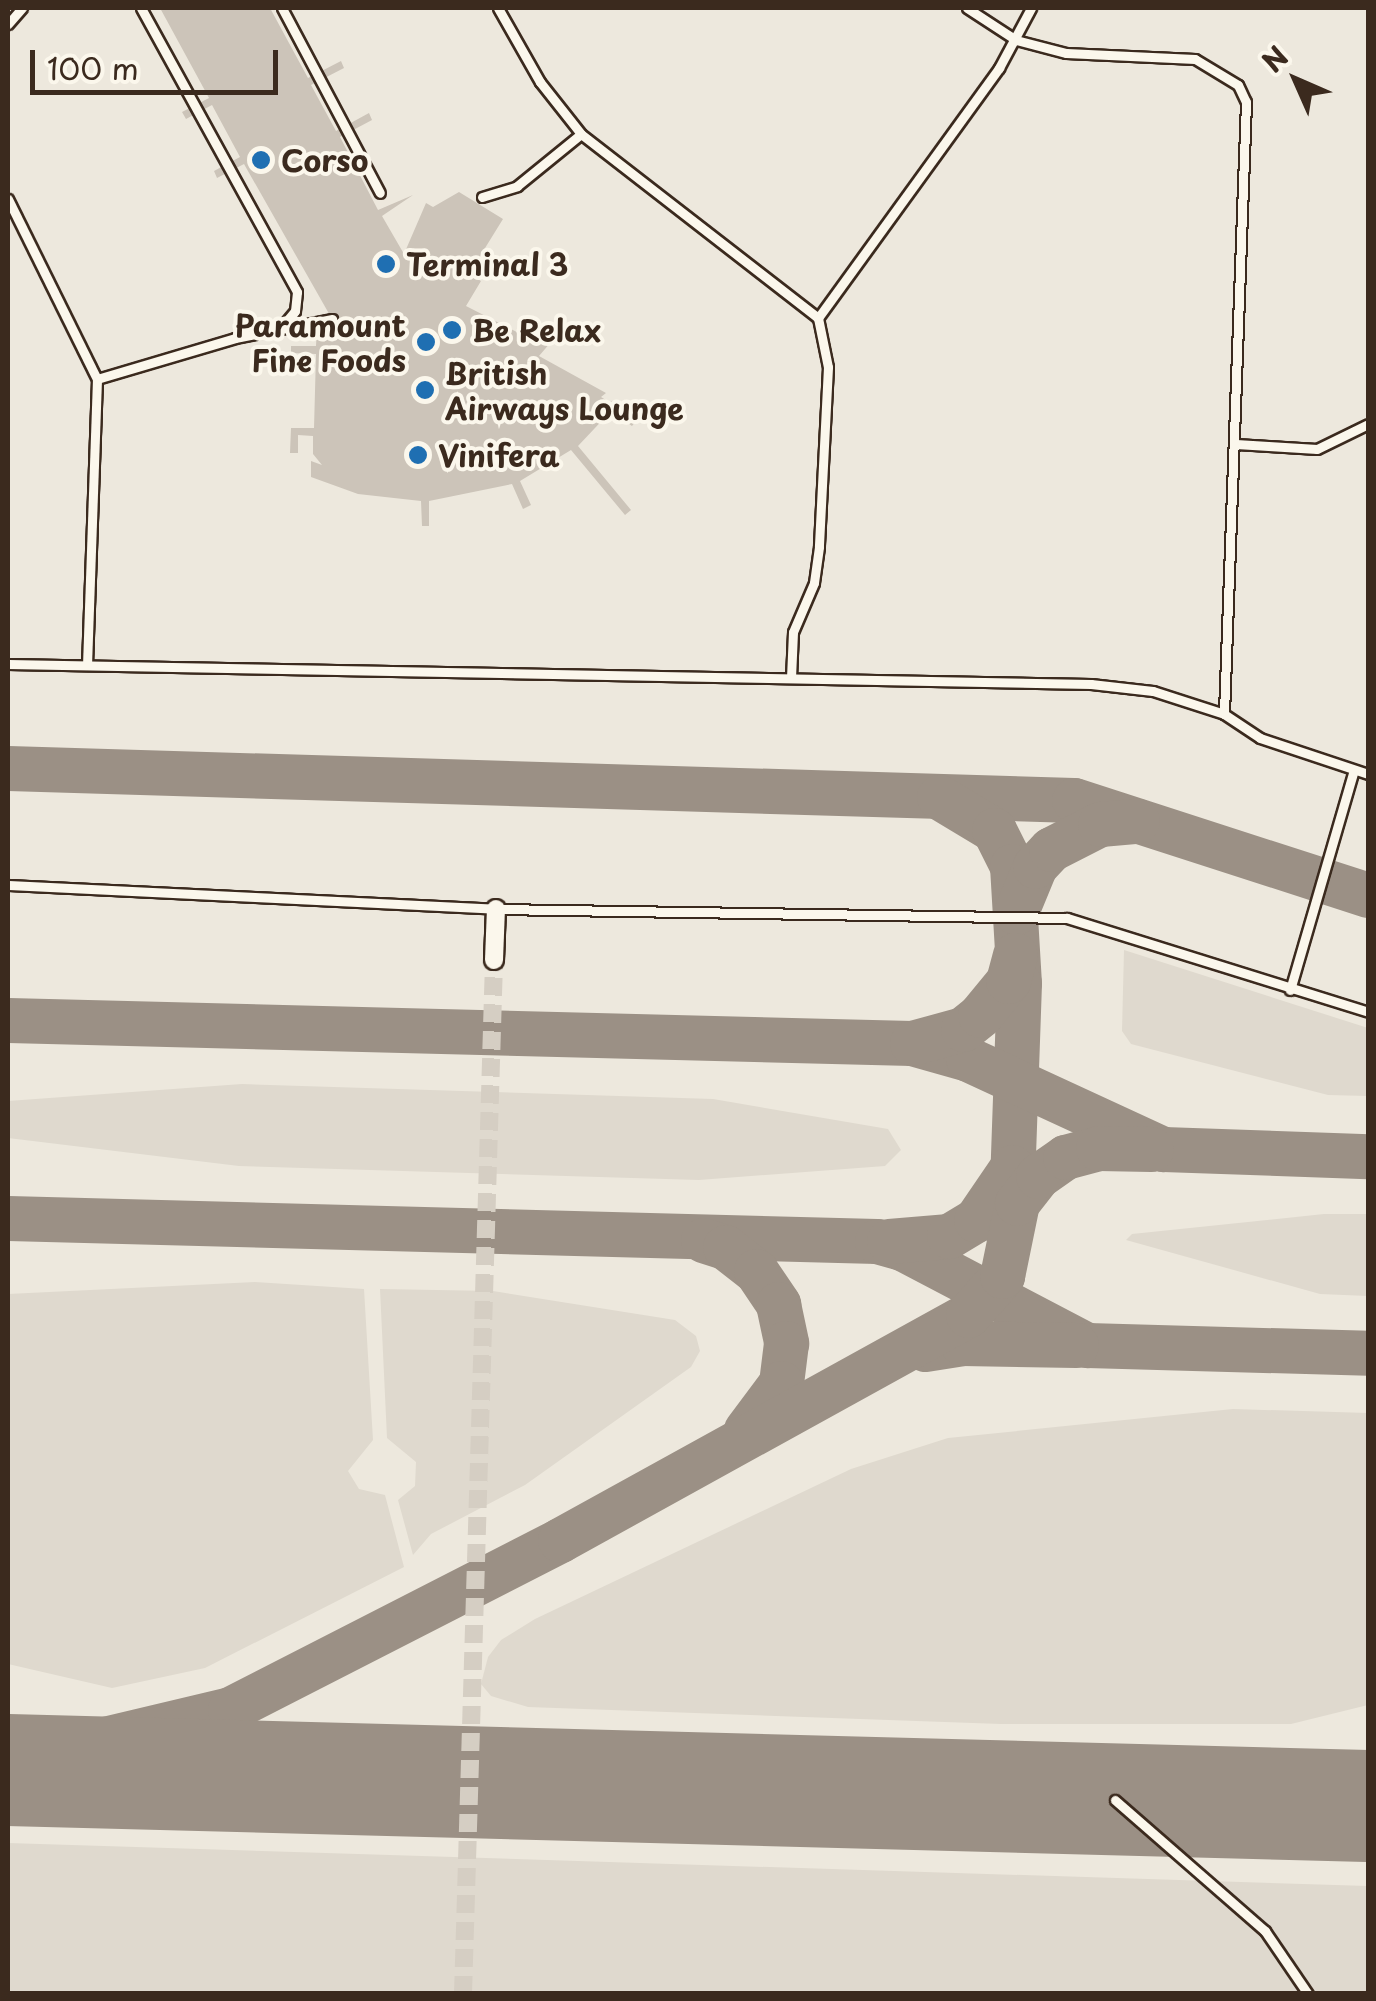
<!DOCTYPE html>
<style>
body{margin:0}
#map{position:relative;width:1376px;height:2001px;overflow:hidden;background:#fbf7ec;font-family:"Playpen Sans",sans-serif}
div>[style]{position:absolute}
.built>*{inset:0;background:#ede8dd;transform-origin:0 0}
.green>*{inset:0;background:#dfd9ce}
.taxiway>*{height:45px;margin:-22.5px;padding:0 22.5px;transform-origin:22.5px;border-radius:22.5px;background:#9b9085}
.runway>*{height:112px;margin:-56px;padding:0 56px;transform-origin:56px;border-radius:56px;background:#9b9085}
.building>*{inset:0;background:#ccc4b9}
.street-tunnel>*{height:18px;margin-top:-9px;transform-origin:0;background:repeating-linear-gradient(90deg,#d5cec3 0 18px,transparent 0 27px)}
.roads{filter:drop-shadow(2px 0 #3b2a1e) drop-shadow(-2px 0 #3b2a1e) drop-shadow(0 2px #3b2a1e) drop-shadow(0 -2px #3b2a1e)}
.lane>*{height:9px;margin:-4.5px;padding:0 4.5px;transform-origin:4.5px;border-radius:4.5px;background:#fbf7ec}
.street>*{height:18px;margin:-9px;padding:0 9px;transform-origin:9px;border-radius:9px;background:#fbf7ec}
.dots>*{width:28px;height:28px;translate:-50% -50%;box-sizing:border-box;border:5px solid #fbf7ec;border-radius:50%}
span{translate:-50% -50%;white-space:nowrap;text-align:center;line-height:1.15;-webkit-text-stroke:8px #fbf7ec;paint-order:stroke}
.poi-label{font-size:30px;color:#3b2a1e;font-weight:700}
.left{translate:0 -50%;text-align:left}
.right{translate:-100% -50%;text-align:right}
.frame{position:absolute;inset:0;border:10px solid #3b2a1e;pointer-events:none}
.north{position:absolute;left:1246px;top:30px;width:100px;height:100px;-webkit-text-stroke:8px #fbf7ec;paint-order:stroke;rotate:315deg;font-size:28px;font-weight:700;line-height:40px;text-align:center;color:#3b2a1e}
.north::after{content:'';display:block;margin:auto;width:35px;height:45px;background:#3b2a1e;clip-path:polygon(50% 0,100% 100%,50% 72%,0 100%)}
.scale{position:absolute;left:30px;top:50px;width:248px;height:45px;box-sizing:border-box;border:5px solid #3b2a1e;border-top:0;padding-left:12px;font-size:30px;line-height:35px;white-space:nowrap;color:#3b2a1e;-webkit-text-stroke:8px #fbf7ec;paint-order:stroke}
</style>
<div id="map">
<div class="built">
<div style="left:8px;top:8px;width:1360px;height:1986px"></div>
</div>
<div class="green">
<div style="clip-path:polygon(1124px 950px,1368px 1028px,1368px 1096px,1328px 1095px,1131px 1044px,1122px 1031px)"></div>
<div style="clip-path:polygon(242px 1084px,713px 1099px,888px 1129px,901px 1150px,885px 1166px,699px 1180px,239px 1166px,8px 1138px,8px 1101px)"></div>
<div style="clip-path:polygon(1324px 1214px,1368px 1214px,1368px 1296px,1320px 1294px,1126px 1240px,1132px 1234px)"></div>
<div style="clip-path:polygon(255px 1282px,364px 1289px,373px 1440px,348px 1471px,359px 1489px,385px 1495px,404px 1567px,205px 1668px,112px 1688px,8px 1664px,8px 1294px)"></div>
<div style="clip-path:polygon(380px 1289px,493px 1291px,675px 1320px,696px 1336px,700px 1351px,691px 1367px,525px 1485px,431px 1534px,413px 1555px,398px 1500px,415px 1486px,416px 1462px,387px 1438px)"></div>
<div style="clip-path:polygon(1233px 1409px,1368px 1413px,1368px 1705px,1291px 1724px,1001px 1724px,528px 1707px,491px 1696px,481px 1684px,488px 1657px,501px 1640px,535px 1619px,851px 1469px,948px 1438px)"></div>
<div style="clip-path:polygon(8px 1843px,1368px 1886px,1368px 1993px,8px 1994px)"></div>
</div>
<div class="taxiway">
<div style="left:8px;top:768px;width:1066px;rotate:1.72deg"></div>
<div style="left:1074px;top:800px;width:309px;rotate:17.9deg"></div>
<div style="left:939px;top:797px;width:64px;rotate:31deg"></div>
<div style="left:994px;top:830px;width:40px;rotate:63.4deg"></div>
<div style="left:1012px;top:866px;width:117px;rotate:86.6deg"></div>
<div style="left:1019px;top:983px;width:233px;rotate:92deg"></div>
<div style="left:1016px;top:912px;width:50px;rotate:-67.6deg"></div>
<div style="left:1035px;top:866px;width:23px;rotate:-47deg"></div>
<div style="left:1051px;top:849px;width:55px;rotate:-27deg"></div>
<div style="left:1100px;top:824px;width:37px;rotate:-5deg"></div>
<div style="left:8px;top:1020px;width:904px;rotate:1.46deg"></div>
<div style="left:912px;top:1043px;width:58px;rotate:15.9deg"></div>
<div style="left:968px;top:1059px;width:215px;rotate:24.8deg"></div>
<div style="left:1163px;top:1149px;width:205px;rotate:2deg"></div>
<div style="left:912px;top:1043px;width:53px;rotate:-15.4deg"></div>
<div style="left:963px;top:1029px;width:22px;rotate:-39deg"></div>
<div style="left:980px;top:1015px;width:44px;rotate:-50.5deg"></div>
<div style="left:1008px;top:981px;width:27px;rotate:-75deg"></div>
<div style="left:8px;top:1218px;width:869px;rotate:1.52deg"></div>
<div style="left:877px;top:1241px;width:26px;rotate:16deg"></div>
<div style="left:902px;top:1248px;width:209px;rotate:27.7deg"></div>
<div style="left:1087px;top:1345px;width:281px;rotate:1.6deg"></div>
<div style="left:703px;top:1240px;width:23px;rotate:18deg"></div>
<div style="left:725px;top:1247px;width:39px;rotate:38deg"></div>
<div style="left:756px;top:1271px;width:40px;rotate:56deg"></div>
<div style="left:778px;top:1304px;width:40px;rotate:78deg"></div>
<div style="left:786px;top:1343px;width:40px;rotate:97.1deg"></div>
<div style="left:781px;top:1383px;width:59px;rotate:126.7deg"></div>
<div style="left:889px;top:1241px;width:60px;rotate:-4.8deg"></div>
<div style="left:949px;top:1236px;width:31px;rotate:-31deg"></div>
<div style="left:976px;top:1220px;width:64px;rotate:-55.8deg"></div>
<div style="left:925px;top:1349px;width:37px;rotate:-9deg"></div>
<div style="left:962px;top:1343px;width:114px;rotate:1deg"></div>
<div style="left:92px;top:1752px;width:81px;rotate:9.2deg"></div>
<div style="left:172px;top:1765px;width:286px;rotate:3.4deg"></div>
<div style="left:8px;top:1762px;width:228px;rotate:-13.4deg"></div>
<div style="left:230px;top:1709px;width:371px;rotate:-27.1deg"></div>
<div style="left:560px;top:1540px;width:466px;rotate:-28.9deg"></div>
<div style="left:968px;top:1315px;width:52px;rotate:-48.9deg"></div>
<div style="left:1002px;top:1276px;width:75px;rotate:-78.4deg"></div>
<div style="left:1017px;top:1203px;width:34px;rotate:-52deg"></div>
<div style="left:1038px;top:1176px;width:33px;rotate:-35deg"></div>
<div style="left:1065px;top:1157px;width:34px;rotate:-15deg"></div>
<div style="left:1098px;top:1148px;width:53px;rotate:1.1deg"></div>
<div style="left:1284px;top:1804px;width:85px;rotate:-8.8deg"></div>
</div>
<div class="runway">
<div style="left:8px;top:1770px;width:1360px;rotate:1.52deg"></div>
</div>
<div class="building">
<div style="clip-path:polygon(160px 8px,270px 8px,308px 78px,341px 61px,344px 68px,311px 85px,336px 131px,369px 113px,372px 120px,340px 137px,378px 210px,413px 195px,382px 216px,404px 254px,426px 203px,433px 207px,459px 192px,503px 219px,469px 274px,481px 281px,466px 306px,540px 344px,551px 342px,539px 356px,606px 393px,601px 397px,609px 402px,620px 400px,615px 406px,636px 421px,632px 426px,611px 411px,578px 446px,631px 510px,625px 515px,571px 450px,520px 481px,531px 505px,523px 509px,512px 484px,429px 501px,429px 526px,422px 526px,421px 501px,358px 494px,311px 477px,311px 461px,322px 465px,313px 454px,313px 436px,298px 435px,298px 453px,290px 453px,291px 428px,314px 428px,316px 354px,291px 353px,291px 346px,316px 346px,317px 327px,332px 319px,244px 164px,217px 178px,214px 171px,240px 157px,212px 105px,186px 119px,182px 112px,209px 98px)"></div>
</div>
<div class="street-tunnel">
<div style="left:463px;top:1994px;width:1034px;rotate:-88.28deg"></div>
</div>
<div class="roads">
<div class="lane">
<div style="left:141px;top:8px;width:324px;rotate:61.2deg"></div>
<div style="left:297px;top:292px;width:19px;rotate:96deg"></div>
<div style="left:295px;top:311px;width:25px;rotate:130deg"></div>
<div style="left:282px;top:8px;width:209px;rotate:62.1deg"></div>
<div style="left:498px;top:8px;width:85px;rotate:60.4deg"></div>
<div style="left:540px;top:82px;width:66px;rotate:51.7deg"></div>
<div style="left:581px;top:134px;width:300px;rotate:37.8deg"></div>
<div style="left:818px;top:318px;width:50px;rotate:78.5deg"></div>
<div style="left:828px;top:367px;width:180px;rotate:92.9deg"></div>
<div style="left:819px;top:547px;width:36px;rotate:98deg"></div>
<div style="left:814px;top:583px;width:53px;rotate:113.2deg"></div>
<div style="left:793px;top:632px;width:46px;rotate:92.5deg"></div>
<div style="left:967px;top:8px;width:59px;rotate:33.1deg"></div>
<div style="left:1016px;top:40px;width:52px;rotate:14.6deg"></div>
<div style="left:1066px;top:53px;width:129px;rotate:2.7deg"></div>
<div style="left:1195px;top:59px;width:50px;rotate:31.2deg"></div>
<div style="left:1238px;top:85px;width:19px;rotate:65deg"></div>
<div style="left:1246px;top:102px;width:612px;rotate:92.06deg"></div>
<div style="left:8px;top:24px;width:21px;rotate:-49deg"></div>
<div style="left:482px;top:197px;width:37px;rotate:-17deg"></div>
<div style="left:517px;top:186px;width:82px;rotate:-39.1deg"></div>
<div style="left:8px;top:199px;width:201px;rotate:63.7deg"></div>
<div style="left:97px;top:379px;width:284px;rotate:92deg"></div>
<div style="left:818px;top:318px;width:309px;rotate:-54.1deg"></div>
<div style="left:999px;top:68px;width:68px;rotate:-61.9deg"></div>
<div style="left:97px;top:379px;width:144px;rotate:-16.5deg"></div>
<div style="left:235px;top:338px;width:99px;rotate:-11.1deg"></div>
<div style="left:1236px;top:444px;width:81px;rotate:3.5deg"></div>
<div style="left:1317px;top:449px;width:57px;rotate:-26.1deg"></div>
<div style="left:8px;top:664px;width:1083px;rotate:1.06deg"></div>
<div style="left:1091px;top:684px;width:62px;rotate:6.4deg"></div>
<div style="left:1153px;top:691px;width:75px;rotate:17.9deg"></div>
<div style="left:1224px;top:714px;width:43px;rotate:33.7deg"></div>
<div style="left:1260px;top:738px;width:114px;rotate:18.4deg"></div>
<div style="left:8px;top:885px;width:489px;rotate:2.8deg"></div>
<div style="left:496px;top:909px;width:571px;rotate:0.9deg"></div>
<div style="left:1067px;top:918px;width:315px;rotate:17.3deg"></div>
<div style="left:1290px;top:990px;width:229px;rotate:-73.8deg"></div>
<div style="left:1115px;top:1800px;width:199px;rotate:41.1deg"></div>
<div style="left:1265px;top:1931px;width:76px;rotate:55.7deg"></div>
</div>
<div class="street">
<div style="left:494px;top:960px;width:51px;rotate:-87.8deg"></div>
</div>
</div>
<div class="dots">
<div style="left:261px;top:160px;background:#1f6fb2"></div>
<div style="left:386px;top:264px;background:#1f6fb2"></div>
<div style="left:452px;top:330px;background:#1f6fb2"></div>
<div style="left:426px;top:342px;background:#1f6fb2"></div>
<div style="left:425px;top:390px;background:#1f6fb2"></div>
<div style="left:418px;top:455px;background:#1f6fb2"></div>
</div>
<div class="poi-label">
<span class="left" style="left:281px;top:160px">Corso</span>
<span class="left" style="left:406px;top:264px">Terminal 3</span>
<span class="right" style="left:406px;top:342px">Paramount<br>Fine Foods</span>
<span class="left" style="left:472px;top:330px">Be Relax</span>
<span class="left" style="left:445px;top:390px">British<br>Airways Lounge</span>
<span class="left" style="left:438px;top:455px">Vinifera</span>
</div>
<div class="frame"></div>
<div class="north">N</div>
<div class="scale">100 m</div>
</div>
